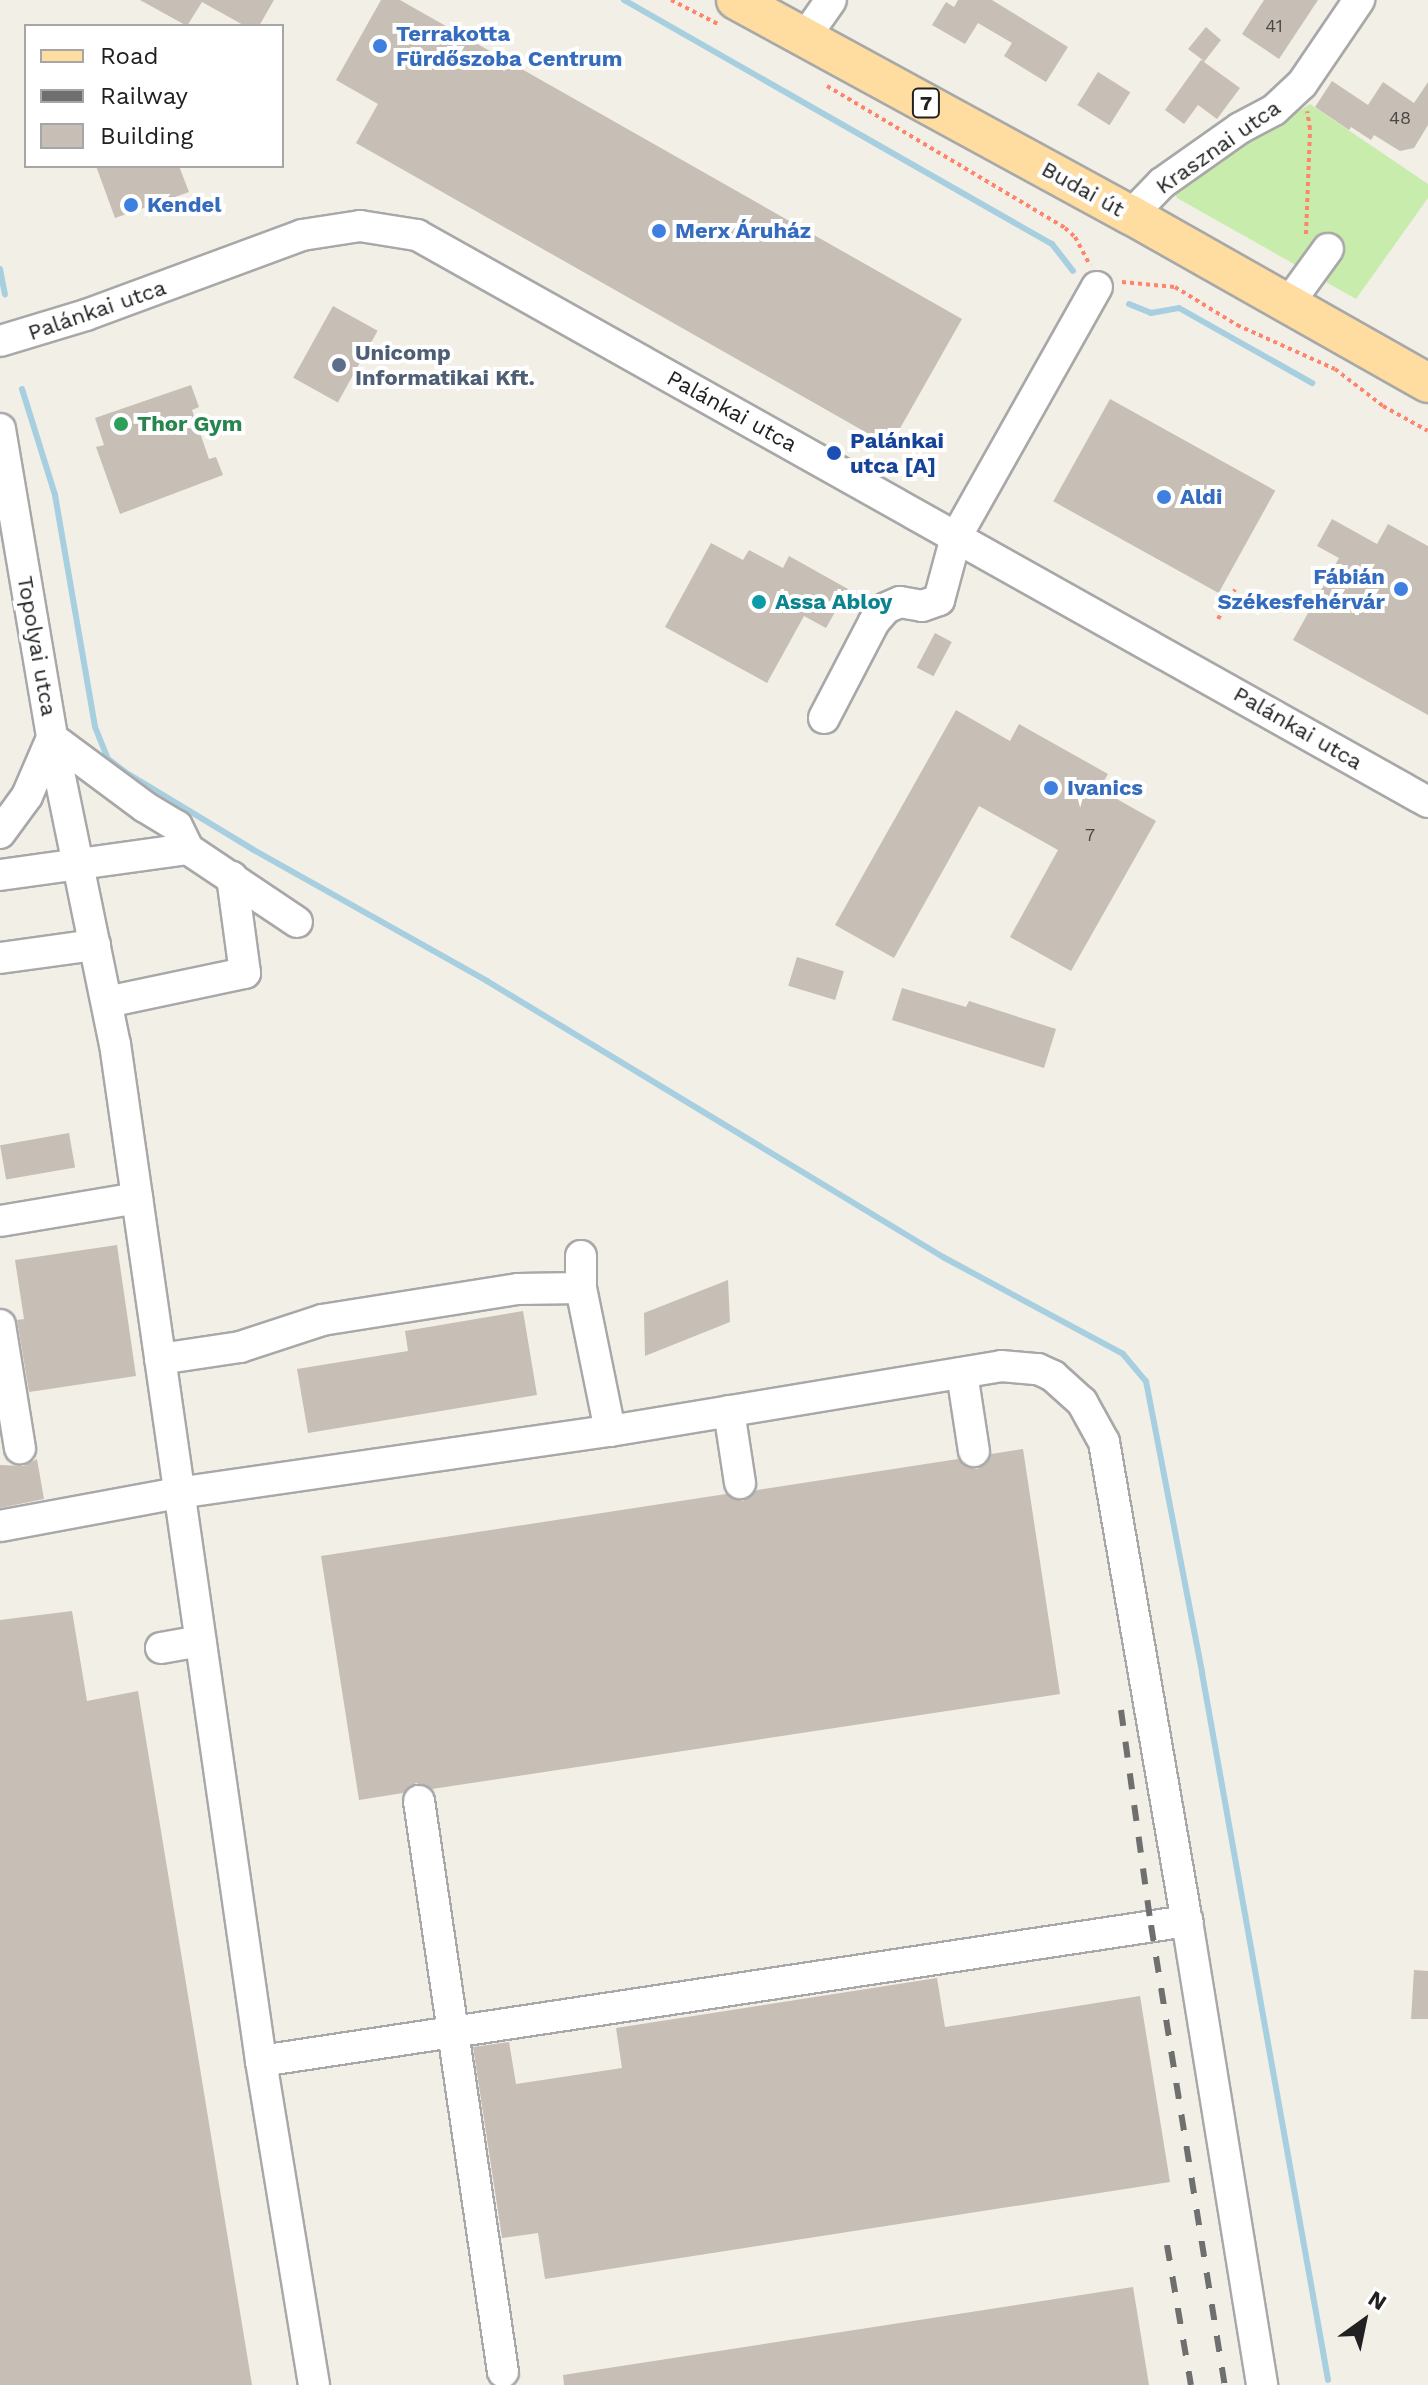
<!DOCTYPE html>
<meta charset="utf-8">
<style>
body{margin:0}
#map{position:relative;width:1428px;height:2385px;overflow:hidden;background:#f2efe7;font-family:"Work Sans",sans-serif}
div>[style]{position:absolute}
.grass>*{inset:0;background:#c8ecac}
.stream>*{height:6px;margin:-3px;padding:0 3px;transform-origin:3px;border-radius:3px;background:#a7cfe0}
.building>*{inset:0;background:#c7beb6;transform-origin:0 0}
.path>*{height:4px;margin-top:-2px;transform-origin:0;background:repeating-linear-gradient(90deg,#fe856c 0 4px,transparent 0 8px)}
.roads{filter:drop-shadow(2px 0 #a8a8a8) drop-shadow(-2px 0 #a8a8a8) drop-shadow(0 2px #a8a8a8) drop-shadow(0 -2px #a8a8a8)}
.minor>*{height:30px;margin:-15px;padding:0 15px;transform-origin:15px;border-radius:15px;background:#fff}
.major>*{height:38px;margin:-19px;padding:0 19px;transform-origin:19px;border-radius:19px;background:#ffdc9f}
.rail>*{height:6px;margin-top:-3px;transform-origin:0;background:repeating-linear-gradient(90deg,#6f6f6f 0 16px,transparent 0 32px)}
.dots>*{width:22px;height:22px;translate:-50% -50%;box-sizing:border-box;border:4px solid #fff;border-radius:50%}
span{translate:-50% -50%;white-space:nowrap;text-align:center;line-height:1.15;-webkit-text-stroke:8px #fff;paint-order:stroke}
.number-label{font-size:18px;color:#4a4846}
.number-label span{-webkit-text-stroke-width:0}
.shield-label span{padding:2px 6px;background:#fff;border:2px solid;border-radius:6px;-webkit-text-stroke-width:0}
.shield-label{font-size:20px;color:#212121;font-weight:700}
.shop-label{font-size:22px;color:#366cbe;font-weight:700}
.left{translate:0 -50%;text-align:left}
.right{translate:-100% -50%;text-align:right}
.street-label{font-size:22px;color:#212121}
.service-label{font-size:22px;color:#4e5e75;font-weight:700}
.leisure-label{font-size:22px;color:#27864d;font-weight:700}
.transit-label{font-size:22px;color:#164399;font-weight:700}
.culture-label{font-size:22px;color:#0d838f;font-weight:700}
.legend{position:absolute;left:24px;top:24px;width:260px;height:144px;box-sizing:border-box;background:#fff;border:2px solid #a6a6a6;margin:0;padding:10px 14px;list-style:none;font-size:24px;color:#212121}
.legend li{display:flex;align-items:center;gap:16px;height:40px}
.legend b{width:40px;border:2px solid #a6a6a6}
.north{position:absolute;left:1324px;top:2281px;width:80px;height:80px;-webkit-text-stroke:6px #fff;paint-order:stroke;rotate:33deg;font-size:22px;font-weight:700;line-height:32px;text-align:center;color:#212121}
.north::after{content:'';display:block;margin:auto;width:28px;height:36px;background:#212121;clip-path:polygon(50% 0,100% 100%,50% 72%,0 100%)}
</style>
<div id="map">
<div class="grass">
<div style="clip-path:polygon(1310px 104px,1428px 184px,1428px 198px,1356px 299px,1177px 198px,1174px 190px)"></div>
</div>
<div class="stream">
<div style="left:624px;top:0;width:493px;rotate:29.7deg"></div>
<div style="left:1052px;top:244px;width:34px;rotate:52deg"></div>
<div style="left:0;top:269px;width:26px;rotate:79deg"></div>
<div style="left:1129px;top:304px;width:24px;rotate:22deg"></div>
<div style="left:1151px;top:313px;width:28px;rotate:-10deg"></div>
<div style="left:1179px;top:308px;width:153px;rotate:29.4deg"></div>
<div style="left:22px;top:389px;width:111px;rotate:72.7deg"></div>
<div style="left:55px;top:495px;width:235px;rotate:80.2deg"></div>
<div style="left:95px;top:727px;width:35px;rotate:68deg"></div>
<div style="left:108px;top:759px;width:21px;rotate:37deg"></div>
<div style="left:125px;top:772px;width:149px;rotate:31.2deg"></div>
<div style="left:252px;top:849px;width:270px;rotate:29.3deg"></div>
<div style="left:487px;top:981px;width:533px;rotate:31.18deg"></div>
<div style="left:943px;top:1257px;width:204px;rotate:28.3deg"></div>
<div style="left:1123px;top:1354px;width:35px;rotate:50deg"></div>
<div style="left:1146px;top:1381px;width:297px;rotate:79.1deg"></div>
<div style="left:1202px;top:1673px;width:718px;rotate:79.89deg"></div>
</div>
<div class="building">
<div style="clip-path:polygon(140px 0,274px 0,259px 26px,245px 26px,202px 2px,187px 26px)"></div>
<div style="clip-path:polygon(381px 0,400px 0,962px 319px,890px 446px,356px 143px,378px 104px,336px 80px)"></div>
<div style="clip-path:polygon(958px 0,992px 0,1068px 47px,1046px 82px,1004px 56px,1012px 43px,978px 23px,965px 44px,932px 25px,946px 2px,954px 7px)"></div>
<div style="clip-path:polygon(1264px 0,1318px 0,1279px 59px,1242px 34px)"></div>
<div style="clip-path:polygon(1206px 27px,1221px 40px,1204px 62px,1240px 88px,1217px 119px,1198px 105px,1184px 124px,1165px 110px,1201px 60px,1204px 61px,1188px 49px)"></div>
<div style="left:1098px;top:72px;width:38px;height:39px;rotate:32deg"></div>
<div style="clip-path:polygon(1332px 81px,1368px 105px,1383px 82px,1414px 103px,1428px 82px,1428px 125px,1414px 148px,1400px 151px,1374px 135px,1371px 140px,1351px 127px,1349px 130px,1315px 107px)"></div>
<div style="clip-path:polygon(96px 166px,179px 166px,189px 192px,115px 218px)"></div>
<div style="left:333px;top:306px;width:51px;height:82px;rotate:29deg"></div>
<div style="clip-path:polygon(191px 385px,199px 407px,192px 410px,209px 459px,216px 457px,223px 475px,120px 514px,96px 447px,104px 445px,95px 418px)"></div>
<div style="left:1110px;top:399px;width:189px;height:117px;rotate:29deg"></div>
<div style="clip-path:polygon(1332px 519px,1377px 544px,1388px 524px,1428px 546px,1428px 715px,1293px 640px,1339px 558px,1317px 546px)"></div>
<div style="clip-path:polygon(711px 543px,743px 560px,749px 550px,783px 568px,789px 556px,848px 589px,826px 628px,804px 616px,767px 683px,665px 627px)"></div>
<div style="left:935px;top:633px;width:19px;height:39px;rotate:28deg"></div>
<div style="clip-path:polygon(956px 710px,1010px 741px,1019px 724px,1108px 774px,1099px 789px,1156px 821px,1071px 971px,1010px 937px,1058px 850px,979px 806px,894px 958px,835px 925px)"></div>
<div style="left:797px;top:957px;width:49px;height:30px;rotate:17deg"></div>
<div style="clip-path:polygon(902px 988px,966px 1007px,969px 1001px,1056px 1029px,1044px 1068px,892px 1020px)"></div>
<div style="left:69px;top:1133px;width:35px;height:70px;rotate:80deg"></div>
<div style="clip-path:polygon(117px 1245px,136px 1376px,29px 1392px,17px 1320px,24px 1319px,15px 1260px)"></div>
<div style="clip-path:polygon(728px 1280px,730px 1322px,645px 1356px,644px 1313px)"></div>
<div style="clip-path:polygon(523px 1311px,537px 1395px,308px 1433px,297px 1369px,408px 1351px,405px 1331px)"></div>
<div style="clip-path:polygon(1023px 1449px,1060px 1694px,432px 1789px,416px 1783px,403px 1793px,359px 1800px,321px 1556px,726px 1494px,743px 1501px,757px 1490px,958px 1459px,967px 1467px,977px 1469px,986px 1464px,991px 1454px)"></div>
<div style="clip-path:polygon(37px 1459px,44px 1499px,0 1508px,0 1465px,24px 1466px)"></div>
<div style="clip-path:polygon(72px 1611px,87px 1701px,138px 1691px,252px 2385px,0 2385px,0 1620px)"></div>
<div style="clip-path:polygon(1414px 1970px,1428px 1971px,1428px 2019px,1411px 2019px)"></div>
<div style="clip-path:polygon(937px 1978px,945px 2027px,1140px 1996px,1170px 2182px,545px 2279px,538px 2233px,502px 2238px,473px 2047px,509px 2042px,516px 2084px,622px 2068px,616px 2028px)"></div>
<div style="clip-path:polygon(1133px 2287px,1149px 2385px,564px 2385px,563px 2375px)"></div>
</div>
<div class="path">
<div style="left:671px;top:0;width:53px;rotate:27.1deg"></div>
<div style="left:827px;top:86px;width:277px;rotate:30.8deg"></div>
<div style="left:1065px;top:228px;width:13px;rotate:42deg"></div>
<div style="left:1075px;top:237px;width:32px;rotate:62deg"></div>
<div style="left:1306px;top:234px;width:105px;rotate:-87.8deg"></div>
<div style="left:1310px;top:129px;width:18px;rotate:-99deg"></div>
<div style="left:1122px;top:282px;width:53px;rotate:5.4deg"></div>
<div style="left:1175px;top:287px;width:73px;rotate:31.5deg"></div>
<div style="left:1237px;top:325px;width:107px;rotate:24.2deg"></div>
<div style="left:1335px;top:369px;width:61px;rotate:37.6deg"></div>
<div style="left:1383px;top:406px;width:51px;rotate:29.1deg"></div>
<div style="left:1218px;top:619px;width:34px;rotate:-60deg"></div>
</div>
<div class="roads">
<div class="minor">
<div style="left:805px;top:37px;width:45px;rotate:-54.9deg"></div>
<div style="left:1131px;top:215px;width:45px;rotate:-45.9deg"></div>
<div style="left:1162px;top:183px;width:95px;rotate:-35.2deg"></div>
<div style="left:1240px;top:128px;width:38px;rotate:-28deg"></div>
<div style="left:1274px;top:110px;width:38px;rotate:-43deg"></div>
<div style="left:1302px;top:84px;width:102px;rotate:-55.8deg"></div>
<div style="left:1288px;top:304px;width:68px;rotate:-54deg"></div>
<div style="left:0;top:341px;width:90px;rotate:-16.8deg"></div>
<div style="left:86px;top:315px;width:230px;rotate:-20.3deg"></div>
<div style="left:302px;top:235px;width:59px;rotate:-8.8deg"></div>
<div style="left:360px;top:226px;width:58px;rotate:9deg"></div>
<div style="left:417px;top:235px;width:1159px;rotate:29.29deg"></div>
<div style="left:0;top:429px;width:313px;rotate:80.4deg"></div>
<div style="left:52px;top:738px;width:312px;rotate:78.4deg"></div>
<div style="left:115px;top:1044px;width:1027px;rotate:81.83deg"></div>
<div style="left:261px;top:2061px;width:328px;rotate:80.7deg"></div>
<div style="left:824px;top:718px;width:108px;rotate:-62.5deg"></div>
<div style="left:874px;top:622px;width:18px;rotate:-49deg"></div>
<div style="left:886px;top:608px;width:15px;rotate:-23deg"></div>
<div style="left:900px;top:602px;width:22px;rotate:10deg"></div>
<div style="left:922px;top:606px;width:18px;rotate:-19deg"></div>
<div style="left:939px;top:600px;width:65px;rotate:-74.9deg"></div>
<div style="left:956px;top:537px;width:287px;rotate:-60.6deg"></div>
<div style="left:52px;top:738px;width:116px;rotate:36.6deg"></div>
<div style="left:145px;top:807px;width:37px;rotate:31deg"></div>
<div style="left:177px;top:826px;width:25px;rotate:64deg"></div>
<div style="left:0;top:833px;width:46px;rotate:-53.9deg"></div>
<div style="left:27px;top:796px;width:63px;rotate:-66.7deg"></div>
<div style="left:0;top:875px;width:190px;rotate:-7.9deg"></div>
<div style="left:188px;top:849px;width:131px;rotate:33.8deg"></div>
<div style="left:0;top:958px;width:96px;rotate:-7.8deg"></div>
<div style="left:107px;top:1002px;width:141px;rotate:-11.9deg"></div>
<div style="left:245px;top:973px;width:97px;rotate:-97.7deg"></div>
<div style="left:0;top:1221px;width:139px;rotate:-9.5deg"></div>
<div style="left:581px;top:1256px;width:32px;rotate:90deg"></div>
<div style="left:581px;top:1288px;width:146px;rotate:78.5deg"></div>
<div style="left:0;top:1325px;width:125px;rotate:80.8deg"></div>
<div style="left:160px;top:1359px;width:81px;rotate:-8.5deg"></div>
<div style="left:240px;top:1347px;width:86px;rotate:-18.2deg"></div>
<div style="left:322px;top:1320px;width:198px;rotate:-9deg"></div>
<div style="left:518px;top:1289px;width:63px;rotate:-0.9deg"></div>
<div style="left:962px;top:1373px;width:79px;rotate:81.3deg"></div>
<div style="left:729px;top:1411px;width:73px;rotate:81.3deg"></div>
<div style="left:0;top:1526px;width:181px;rotate:-10.5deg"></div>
<div style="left:178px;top:1493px;width:436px;rotate:-8.2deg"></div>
<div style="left:610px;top:1431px;width:396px;rotate:-9.4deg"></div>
<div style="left:1001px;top:1366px;width:37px;rotate:5deg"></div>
<div style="left:1038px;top:1369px;width:17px;rotate:25deg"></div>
<div style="left:1053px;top:1376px;width:39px;rotate:42deg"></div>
<div style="left:1082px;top:1402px;width:46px;rotate:61.2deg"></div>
<div style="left:1104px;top:1442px;width:486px;rotate:80.2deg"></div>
<div style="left:1187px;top:1921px;width:470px;rotate:80.8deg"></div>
<div style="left:161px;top:1648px;width:40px;rotate:-10deg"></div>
<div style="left:419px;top:1801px;width:577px;rotate:81.63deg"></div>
<div style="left:261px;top:2061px;width:937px;rotate:-8.6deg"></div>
</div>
<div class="major">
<div style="left:736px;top:0;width:450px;rotate:28.6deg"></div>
<div style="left:1131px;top:215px;width:341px;rotate:29.5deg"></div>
</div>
</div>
<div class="rail">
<div style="left:1121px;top:1710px;width:217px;rotate:82.1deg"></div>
<div style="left:1151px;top:1925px;width:466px;rotate:80.9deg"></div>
<div style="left:1167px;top:2245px;width:142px;rotate:80.3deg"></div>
</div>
<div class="dots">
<div style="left:380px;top:46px;background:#3f7fe0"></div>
<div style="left:131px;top:205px;background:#3f7fe0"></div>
<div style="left:659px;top:231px;background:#3f7fe0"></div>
<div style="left:339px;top:365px;background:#5c6f8a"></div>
<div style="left:121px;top:424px;background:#2e9e5b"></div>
<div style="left:834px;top:453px;background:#1a4fb4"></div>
<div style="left:1164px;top:497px;background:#3f7fe0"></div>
<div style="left:1401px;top:589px;background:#3f7fe0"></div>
<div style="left:759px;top:602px;background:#0f9aa8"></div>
<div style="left:1051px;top:788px;background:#3f7fe0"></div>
</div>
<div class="number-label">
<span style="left:1274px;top:26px">41</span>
<span style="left:1400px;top:118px">48</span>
<span style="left:1090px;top:835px">7</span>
</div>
<div class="shield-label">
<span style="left:926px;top:103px">7</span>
</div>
<div class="shop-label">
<span class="left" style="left:396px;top:46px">Terrakotta<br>Fürdőszoba Centrum</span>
<span class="left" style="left:147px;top:205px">Kendel</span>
<span class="left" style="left:675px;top:231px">Merx Áruház</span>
<span class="left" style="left:1180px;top:497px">Aldi</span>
<span class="right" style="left:1385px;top:589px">Fábián<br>Székesfehérvár</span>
<span class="left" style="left:1067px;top:788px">Ivanics</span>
</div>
<div class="street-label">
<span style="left:1218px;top:147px;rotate:-35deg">Krasznai utca</span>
<span style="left:1083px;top:189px;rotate:29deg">Budai út</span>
<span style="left:97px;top:310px;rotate:-19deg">Palánkai utca</span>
<span style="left:732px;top:411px;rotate:29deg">Palánkai utca</span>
<span style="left:37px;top:646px;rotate:80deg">Topolyai utca</span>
<span style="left:1298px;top:728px;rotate:30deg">Palánkai utca</span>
</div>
<div class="service-label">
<span class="left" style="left:355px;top:365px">Unicomp<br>Informatikai Kft.</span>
</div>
<div class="leisure-label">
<span class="left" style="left:137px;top:424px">Thor Gym</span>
</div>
<div class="transit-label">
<span class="left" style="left:850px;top:453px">Palánkai<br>utca [A]</span>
</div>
<div class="culture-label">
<span class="left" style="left:775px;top:602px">Assa Abloy</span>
</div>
<ul class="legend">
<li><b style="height:10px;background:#ffdc9f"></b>Road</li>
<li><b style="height:10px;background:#6f6f6f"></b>Railway</li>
<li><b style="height:22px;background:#c7beb6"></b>Building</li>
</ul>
<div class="north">N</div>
</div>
